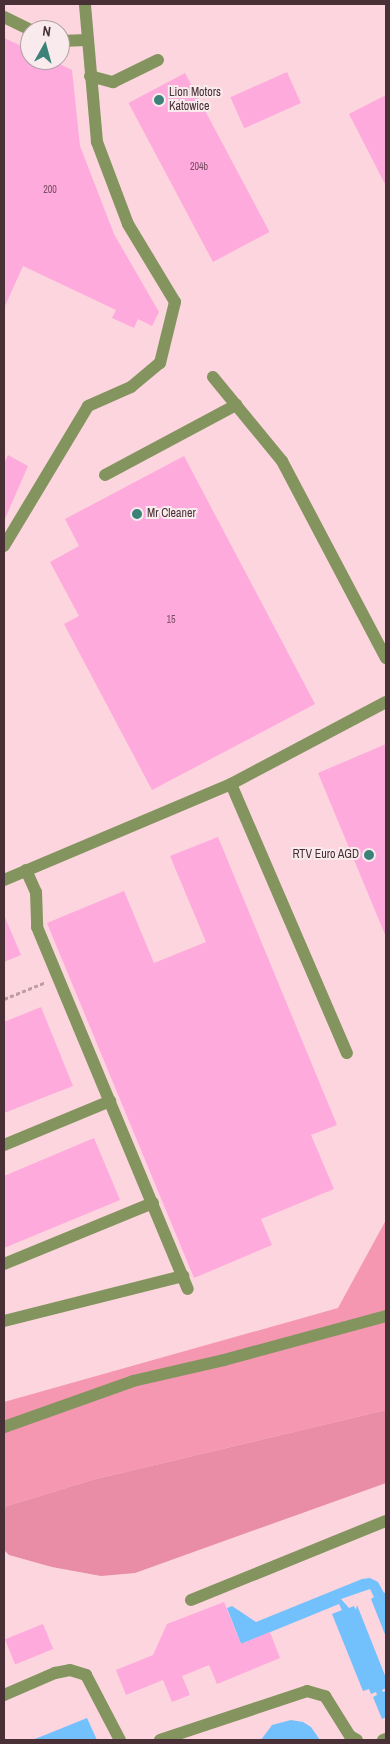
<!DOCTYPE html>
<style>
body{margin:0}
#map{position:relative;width:390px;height:1744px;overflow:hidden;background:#fcd5de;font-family:"Archivo Narrow",sans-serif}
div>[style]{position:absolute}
.green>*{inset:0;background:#f597b0}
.forest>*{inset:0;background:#e98ca5}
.water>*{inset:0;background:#72c1fd}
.building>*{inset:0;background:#feaadd;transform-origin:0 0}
.path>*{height:3px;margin-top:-1.5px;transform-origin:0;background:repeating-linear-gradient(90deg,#bf9da5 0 4px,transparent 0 6.5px)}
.minor>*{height:12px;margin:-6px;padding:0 6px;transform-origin:6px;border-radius:6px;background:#83945e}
.dots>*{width:14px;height:14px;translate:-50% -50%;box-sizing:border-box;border:2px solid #f8eaed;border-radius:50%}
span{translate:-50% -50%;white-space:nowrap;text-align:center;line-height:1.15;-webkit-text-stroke:4px #f8eaed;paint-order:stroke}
.number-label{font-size:10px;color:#764e60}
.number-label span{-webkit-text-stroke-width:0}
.poi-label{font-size:12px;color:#493036}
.left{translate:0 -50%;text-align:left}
.right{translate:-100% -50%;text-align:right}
.frame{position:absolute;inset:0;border:5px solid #493036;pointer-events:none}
.north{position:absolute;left:20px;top:20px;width:50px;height:50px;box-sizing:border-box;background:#f8eaed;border:1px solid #b2a0a4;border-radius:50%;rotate:7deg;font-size:14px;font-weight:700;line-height:20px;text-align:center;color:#493036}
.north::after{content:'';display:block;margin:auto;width:18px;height:22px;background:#3d8278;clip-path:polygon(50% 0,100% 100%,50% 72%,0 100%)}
</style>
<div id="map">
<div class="green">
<div style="clip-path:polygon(386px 1220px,386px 1410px,92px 1480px,4px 1507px,4px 1402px,338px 1308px)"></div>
</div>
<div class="forest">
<div style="clip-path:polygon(386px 1410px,386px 1483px,135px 1573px,101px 1576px,52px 1567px,9px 1555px,4px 1550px,4px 1507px,92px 1480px)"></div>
</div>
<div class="water">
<div style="clip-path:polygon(370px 1578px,378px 1582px,384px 1593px,386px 1592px,386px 1637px,371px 1599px,374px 1597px,370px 1589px,341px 1599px,349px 1608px,354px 1606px,356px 1610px,357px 1605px,386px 1678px,386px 1688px,382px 1690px,383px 1692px,386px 1691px,386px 1717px,382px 1719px,373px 1697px,377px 1695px,376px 1692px,371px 1694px,369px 1689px,363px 1691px,332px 1614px,342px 1610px,339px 1604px,241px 1644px,227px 1608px,232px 1606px,256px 1622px,362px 1579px)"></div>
<div style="clip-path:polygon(87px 1718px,97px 1740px,32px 1740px,45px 1735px)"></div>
<div style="clip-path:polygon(291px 1720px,303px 1722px,311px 1727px,320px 1740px,261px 1740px,272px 1725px)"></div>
</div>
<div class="building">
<div style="clip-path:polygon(4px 38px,30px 50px,30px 60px,51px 60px,72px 70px,80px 146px,114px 234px,159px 312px,152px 326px,138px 319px,134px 328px,112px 318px,116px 310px,23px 266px,4px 308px)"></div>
<div style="left:287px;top:72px;width:34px;height:62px;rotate:66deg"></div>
<div style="left:185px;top:73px;width:180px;height:64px;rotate:62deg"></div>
<div style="clip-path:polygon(386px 95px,386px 186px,349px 114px)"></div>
<div style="clip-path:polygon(8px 455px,28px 466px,4px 521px,4px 464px)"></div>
<div style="clip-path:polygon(184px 456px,315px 704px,152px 790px,64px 624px,79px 616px,50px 562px,79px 546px,65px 519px)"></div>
<div style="clip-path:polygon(386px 744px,386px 937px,318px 773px)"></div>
<div style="clip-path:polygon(218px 837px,337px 1125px,311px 1135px,334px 1189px,261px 1219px,272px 1245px,194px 1278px,47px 923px,124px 891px,154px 963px,206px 942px,170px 856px)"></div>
<div style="clip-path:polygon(4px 915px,21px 955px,4px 962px)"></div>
<div style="clip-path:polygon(41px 1007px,73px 1086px,4px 1113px,4px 1022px)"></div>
<div style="clip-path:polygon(94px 1138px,120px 1200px,4px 1248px,4px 1176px)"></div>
<div style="clip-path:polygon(224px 1602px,241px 1644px,270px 1632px,280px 1658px,217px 1684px,209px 1665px,182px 1676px,190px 1695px,172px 1702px,163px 1680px,126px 1695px,116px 1670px,153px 1655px,167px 1624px)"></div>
<div style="left:43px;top:1624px;width:27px;height:41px;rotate:68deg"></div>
</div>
<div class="path">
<div style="left:4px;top:999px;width:45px;rotate:-22deg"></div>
</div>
<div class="minor">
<div style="left:4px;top:17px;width:30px;rotate:26deg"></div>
<div style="left:60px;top:41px;width:27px;rotate:-2deg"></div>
<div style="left:90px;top:76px;width:24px;rotate:15deg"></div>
<div style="left:113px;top:82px;width:50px;rotate:-26.1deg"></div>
<div style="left:213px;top:377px;width:109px;rotate:50.6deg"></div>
<div style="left:282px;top:461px;width:223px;rotate:62.2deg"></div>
<div style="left:105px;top:475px;width:149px;rotate:-28.1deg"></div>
<div style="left:4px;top:546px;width:163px;rotate:-59deg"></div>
<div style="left:88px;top:406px;width:47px;rotate:-23.8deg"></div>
<div style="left:131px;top:387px;width:38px;rotate:-40deg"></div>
<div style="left:160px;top:363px;width:63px;rotate:-76.2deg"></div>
<div style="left:175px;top:302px;width:91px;rotate:-121.1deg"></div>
<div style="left:128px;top:224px;width:88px;rotate:-110.7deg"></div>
<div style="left:97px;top:142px;width:139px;rotate:-95deg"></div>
<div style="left:231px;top:784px;width:293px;rotate:66.7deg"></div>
<div style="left:26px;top:870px;width:24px;rotate:66deg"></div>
<div style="left:36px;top:892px;width:35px;rotate:88deg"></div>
<div style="left:37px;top:927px;width:392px;rotate:67.4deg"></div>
<div style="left:4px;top:880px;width:246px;rotate:-22.9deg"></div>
<div style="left:231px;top:784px;width:175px;rotate:-27.9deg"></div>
<div style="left:4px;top:1145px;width:115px;rotate:-22.5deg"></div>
<div style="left:4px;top:1264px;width:161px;rotate:-22.3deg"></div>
<div style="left:4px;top:1321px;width:185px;rotate:-14.1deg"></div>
<div style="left:4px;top:1427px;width:137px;rotate:-19.6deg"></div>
<div style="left:133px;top:1381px;width:93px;rotate:-13deg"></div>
<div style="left:224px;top:1360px;width:168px;rotate:-15.2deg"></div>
<div style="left:191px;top:1600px;width:210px;rotate:-22.1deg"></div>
<div style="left:4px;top:1695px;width:56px;rotate:-23.3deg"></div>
<div style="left:55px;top:1673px;width:15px;rotate:-11deg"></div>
<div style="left:70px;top:1670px;width:17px;rotate:17deg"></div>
<div style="left:86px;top:1675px;width:73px;rotate:62.4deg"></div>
<div style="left:160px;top:1740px;width:155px;rotate:-18.4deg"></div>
<div style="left:307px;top:1691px;width:19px;rotate:16deg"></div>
<div style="left:325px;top:1696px;width:47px;rotate:58deg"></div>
<div style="left:350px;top:1736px;width:8px;rotate:30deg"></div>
<div style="left:383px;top:1740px;width:3px;rotate:-18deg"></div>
</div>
<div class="dots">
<div style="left:159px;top:100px;background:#3d8278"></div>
<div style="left:137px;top:514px;background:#3d8278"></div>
<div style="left:369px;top:855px;background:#3d8278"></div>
</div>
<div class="number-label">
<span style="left:199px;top:167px">204b</span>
<span style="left:50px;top:190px">200</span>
<span style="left:171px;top:620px">15</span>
</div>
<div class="poi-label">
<span class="left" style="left:169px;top:100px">Lion Motors<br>Katowice</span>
<span class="left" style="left:147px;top:514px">Mr Cleaner</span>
<span class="right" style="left:359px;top:855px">RTV Euro AGD</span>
</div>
<div class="frame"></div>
<div class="north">N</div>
</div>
